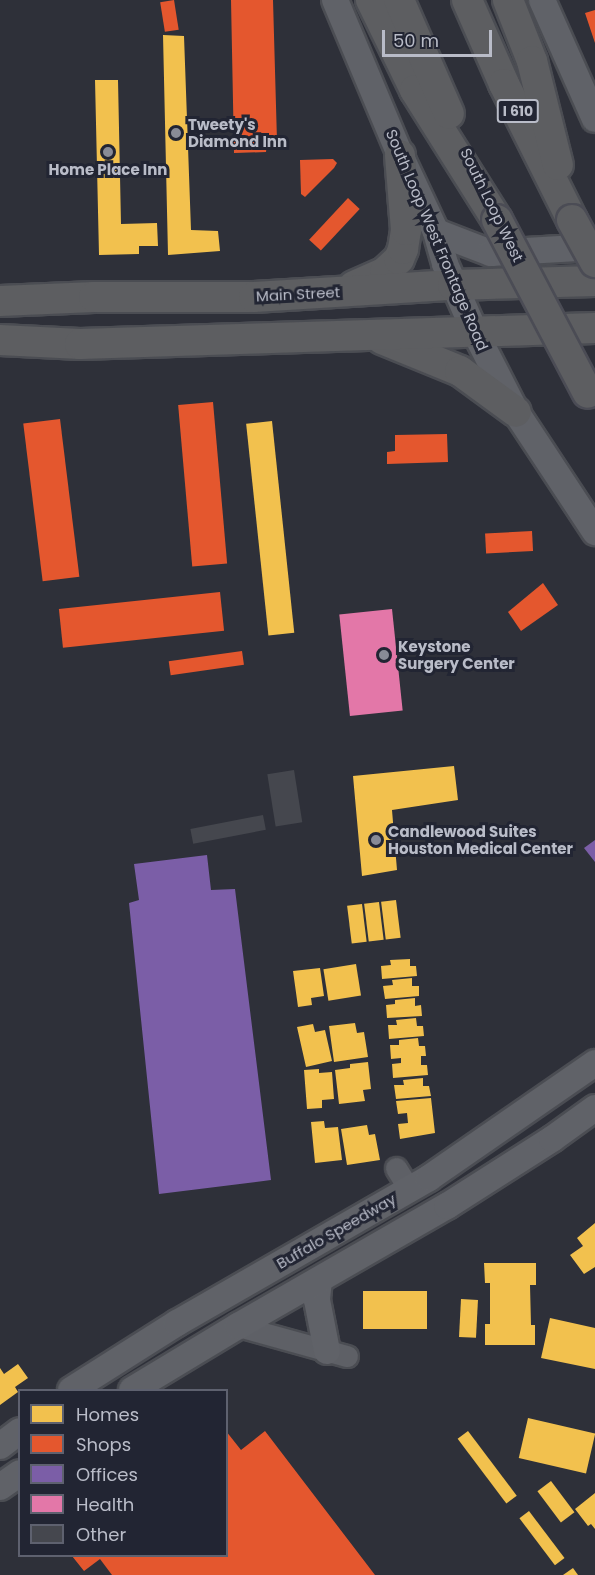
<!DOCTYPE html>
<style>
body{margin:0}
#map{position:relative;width:595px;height:1575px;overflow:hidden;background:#2e3039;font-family:Poppins,sans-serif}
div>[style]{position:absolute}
.homes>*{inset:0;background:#f2c14e;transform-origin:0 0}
.shops>*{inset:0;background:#e4572e;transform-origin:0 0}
.offices>*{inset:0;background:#7b5ea7}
.health>*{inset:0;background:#e377a8;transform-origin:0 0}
.building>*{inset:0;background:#45474e;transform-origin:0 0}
.roads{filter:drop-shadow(2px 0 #4b4d53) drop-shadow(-2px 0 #4b4d53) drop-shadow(0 2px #4b4d53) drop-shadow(0 -2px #4b4d53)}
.minor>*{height:21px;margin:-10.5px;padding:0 10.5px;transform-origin:10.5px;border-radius:10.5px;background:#5e6066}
.major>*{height:26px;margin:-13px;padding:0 13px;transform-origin:13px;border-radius:13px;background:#606268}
.highway>*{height:30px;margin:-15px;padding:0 15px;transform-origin:15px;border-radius:15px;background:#5d5e61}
.bridges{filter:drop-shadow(2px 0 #4b4c55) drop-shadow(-2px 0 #4b4c55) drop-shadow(0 2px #4b4c55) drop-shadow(0 -2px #4b4c55)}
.highway-bridge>*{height:30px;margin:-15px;padding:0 15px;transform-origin:15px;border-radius:15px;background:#5d5e61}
.dots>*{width:16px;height:16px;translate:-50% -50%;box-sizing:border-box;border:3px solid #222533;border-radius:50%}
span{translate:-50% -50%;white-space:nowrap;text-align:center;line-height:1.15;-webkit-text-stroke:6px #222533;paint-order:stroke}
.shield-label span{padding:2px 4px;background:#222533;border:2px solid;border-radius:4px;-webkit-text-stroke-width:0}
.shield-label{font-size:14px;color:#b9bcc8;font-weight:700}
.poi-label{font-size:15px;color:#b9bcc8;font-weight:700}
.left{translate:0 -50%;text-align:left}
.street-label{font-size:15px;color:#b9bcc8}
.legend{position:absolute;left:18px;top:1389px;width:210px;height:168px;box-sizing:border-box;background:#222533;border:2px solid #5e616f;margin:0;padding:8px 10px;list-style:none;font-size:18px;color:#b9bcc8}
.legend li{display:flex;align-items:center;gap:12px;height:30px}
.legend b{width:30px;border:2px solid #5e616f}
.scale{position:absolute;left:382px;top:30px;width:110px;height:27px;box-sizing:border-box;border:3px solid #b9bcc8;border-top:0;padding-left:8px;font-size:18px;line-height:21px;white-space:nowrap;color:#b9bcc8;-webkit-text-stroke:4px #222533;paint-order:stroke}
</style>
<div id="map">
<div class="homes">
<div style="clip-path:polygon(163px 35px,184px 36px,191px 230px,218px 231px,220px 251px,168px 255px)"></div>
<div style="clip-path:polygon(95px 80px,118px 80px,121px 224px,157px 223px,158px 246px,139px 246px,139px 254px,99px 255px)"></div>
<div style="left:272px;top:421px;width:213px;height:26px;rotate:84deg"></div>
<div style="clip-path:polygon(454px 766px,458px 800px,392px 810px,397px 870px,362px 876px,353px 776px)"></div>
<div style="left:396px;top:900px;width:38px;height:15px;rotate:83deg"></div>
<div style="left:379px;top:902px;width:38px;height:15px;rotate:83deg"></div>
<div style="left:362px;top:904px;width:38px;height:15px;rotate:83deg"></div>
<div style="clip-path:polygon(410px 959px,410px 966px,416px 966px,417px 976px,382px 979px,381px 966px,391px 965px,390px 960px)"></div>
<div style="left:356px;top:964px;width:32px;height:33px;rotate:81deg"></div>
<div style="clip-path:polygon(320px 968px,324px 996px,311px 998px,312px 1005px,298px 1007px,293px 971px)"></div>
<div style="clip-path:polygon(412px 978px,412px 986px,419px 986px,419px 996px,385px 999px,383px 986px,393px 985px,392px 980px)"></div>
<div style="clip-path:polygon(415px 998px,415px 1006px,421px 1005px,422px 1016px,387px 1018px,386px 1005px,395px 1004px,395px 1000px)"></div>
<div style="clip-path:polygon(416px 1018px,417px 1026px,423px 1026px,424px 1036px,389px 1039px,388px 1025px,397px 1025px,396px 1020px)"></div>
<div style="clip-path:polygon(355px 1023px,357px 1033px,364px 1032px,368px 1057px,334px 1062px,329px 1026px)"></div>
<div style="clip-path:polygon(313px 1024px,315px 1032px,325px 1030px,332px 1061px,306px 1067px,297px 1027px)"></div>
<div style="clip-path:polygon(418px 1038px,419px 1046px,425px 1046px,426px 1056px,421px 1056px,421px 1065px,427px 1065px,428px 1075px,393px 1078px,392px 1064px,401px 1063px,401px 1058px,391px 1059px,390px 1045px,399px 1045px,399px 1040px)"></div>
<div style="clip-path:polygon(368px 1062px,371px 1089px,363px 1090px,365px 1101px,339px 1104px,335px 1070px,350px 1068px,350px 1064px)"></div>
<div style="clip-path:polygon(319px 1069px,319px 1073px,332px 1072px,334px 1099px,322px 1100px,322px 1108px,307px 1109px,304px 1070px)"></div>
<div style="clip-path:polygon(423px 1078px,423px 1086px,429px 1086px,431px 1096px,396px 1099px,394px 1085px,404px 1085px,403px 1080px)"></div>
<div style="clip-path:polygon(431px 1098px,435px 1133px,400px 1139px,398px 1124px,408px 1123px,407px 1113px,398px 1114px,396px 1101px)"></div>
<div style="clip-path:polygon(324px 1121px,325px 1128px,338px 1127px,342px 1160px,315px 1163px,311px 1122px)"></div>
<div style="clip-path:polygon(367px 1125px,369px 1135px,375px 1134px,380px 1160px,347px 1165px,341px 1129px)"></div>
<div style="clip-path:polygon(595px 1223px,595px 1267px,584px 1274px,570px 1255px,583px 1246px,577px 1238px)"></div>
<div style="clip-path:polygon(484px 1263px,536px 1263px,536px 1285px,530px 1285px,531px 1325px,535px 1325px,535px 1345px,485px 1345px,485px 1324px,490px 1324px,490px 1283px,485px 1283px)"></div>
<div style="left:363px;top:1291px;width:64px;height:38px"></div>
<div style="left:461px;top:1299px;width:17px;height:38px;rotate:3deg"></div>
<div style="clip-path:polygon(550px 1318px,595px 1328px,595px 1369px,541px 1358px)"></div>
<div style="clip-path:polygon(18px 1364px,28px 1378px,15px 1387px,18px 1392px,0 1405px,0 1368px,4px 1374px)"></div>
<div style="left:528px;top:1418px;width:69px;height:41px;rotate:13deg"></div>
<div style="left:468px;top:1431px;width:81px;height:13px;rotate:53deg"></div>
<div style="left:551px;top:1481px;width:39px;height:17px;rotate:53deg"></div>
<div style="clip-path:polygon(595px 1493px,595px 1529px,591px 1524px,588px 1526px,575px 1509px)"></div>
<div style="left:529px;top:1511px;width:59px;height:12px;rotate:53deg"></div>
<div style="clip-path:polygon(573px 1568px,578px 1575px,563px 1575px)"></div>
</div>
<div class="shops">
<div style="left:174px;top:0;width:30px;height:14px;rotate:81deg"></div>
<div style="clip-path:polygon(231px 0,273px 0,277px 141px,267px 143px,266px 152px,234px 153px)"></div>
<div style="clip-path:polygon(595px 10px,595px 43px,585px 13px)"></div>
<div style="clip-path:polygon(333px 159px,337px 163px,334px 168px,305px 197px,301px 194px,300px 160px)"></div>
<div style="left:348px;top:198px;width:16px;height:57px;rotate:43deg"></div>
<div style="left:213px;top:402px;width:162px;height:35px;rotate:85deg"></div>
<div style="left:60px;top:419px;width:159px;height:37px;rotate:83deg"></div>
<div style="clip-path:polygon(447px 434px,448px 462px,387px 464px,387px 452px,395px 451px,395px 435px)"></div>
<div style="left:532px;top:531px;width:20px;height:47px;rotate:87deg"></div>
<div style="clip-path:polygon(543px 583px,558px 605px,521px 631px,508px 612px)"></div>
<div style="left:220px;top:592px;width:39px;height:162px;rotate:84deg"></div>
<div style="left:242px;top:651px;width:14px;height:74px;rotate:82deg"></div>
<div style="clip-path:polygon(226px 1431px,241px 1450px,265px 1431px,375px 1575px,112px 1575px,100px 1559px,84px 1571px,72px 1556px,226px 1556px)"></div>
</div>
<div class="offices">
<div style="clip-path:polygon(595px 840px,595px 862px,584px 848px)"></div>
<div style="clip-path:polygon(207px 855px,211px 890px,235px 889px,271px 1180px,159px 1194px,129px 903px,139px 900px,134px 864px)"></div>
</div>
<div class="health">
<div style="left:392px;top:609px;width:102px;height:53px;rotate:84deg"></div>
</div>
<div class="building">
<div style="left:294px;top:770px;width:53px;height:27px;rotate:81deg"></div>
<div style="left:263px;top:815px;width:15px;height:74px;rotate:79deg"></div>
</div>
<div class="roads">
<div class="minor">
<div style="left:396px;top:1168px;width:25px;rotate:58deg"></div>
<div style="left:238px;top:1326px;width:113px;rotate:15.4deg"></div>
</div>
<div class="major">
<div style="left:335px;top:0;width:168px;rotate:67.2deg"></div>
<div style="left:400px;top:155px;width:85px;rotate:64.9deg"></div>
<div style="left:436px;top:232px;width:33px;rotate:74deg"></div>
<div style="left:445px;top:264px;width:72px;rotate:66.3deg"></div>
<div style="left:474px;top:330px;width:92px;rotate:62.9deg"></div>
<div style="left:516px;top:412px;width:144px;rotate:56.6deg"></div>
<div style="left:542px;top:0;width:130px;rotate:66deg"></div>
<div style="left:436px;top:232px;width:59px;rotate:20.9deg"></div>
<div style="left:491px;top:253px;width:104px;rotate:-3.3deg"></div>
<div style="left:319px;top:1280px;width:20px;rotate:96deg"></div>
<div style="left:317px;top:1300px;width:52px;rotate:78.9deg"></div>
<div style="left:71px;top:1390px;width:125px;rotate:-32.3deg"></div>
<div style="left:177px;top:1323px;width:291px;rotate:-29.9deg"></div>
<div style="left:429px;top:1178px;width:202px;rotate:-34.7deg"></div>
<div style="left:132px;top:1390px;width:124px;rotate:-31.1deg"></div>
<div style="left:238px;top:1326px;width:241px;rotate:-29.9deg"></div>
<div style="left:447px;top:1206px;width:125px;rotate:-32.5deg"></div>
<div style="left:552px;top:1139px;width:53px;rotate:-35.8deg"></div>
<div style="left:0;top:1446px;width:25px;rotate:-37deg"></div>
<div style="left:0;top:1487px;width:24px;rotate:-35deg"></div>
</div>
<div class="highway">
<div style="left:371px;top:0;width:100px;rotate:63.9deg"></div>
<div style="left:415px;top:90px;width:154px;rotate:57.8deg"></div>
<div style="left:399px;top:0;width:124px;rotate:66.3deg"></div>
<div style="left:467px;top:0;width:92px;rotate:66.2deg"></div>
<div style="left:504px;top:84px;width:152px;rotate:63.4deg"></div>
<div style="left:508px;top:0;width:66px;rotate:68.5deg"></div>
<div style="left:532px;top:61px;width:107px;rotate:76deg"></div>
<div style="left:354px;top:286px;width:34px;rotate:-24deg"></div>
<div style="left:385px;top:272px;width:19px;rotate:-43deg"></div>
<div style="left:399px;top:259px;width:11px;rotate:-68deg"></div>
<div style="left:403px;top:249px;width:19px;rotate:-81deg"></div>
<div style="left:406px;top:230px;width:75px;rotate:-94.6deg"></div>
<div style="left:0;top:301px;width:94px;rotate:-2.4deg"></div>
<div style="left:94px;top:297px;width:160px"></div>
<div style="left:254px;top:297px;width:199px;rotate:-3.5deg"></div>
<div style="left:453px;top:285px;width:142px;rotate:-1.6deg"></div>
<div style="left:382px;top:339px;width:84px;rotate:22.3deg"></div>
<div style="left:460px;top:371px;width:69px;rotate:36.2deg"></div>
<div style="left:0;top:340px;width:80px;rotate:2.9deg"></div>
<div style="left:80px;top:344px;width:515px;rotate:-1.78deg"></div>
</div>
</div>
<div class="bridges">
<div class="highway-bridge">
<div style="left:497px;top:220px;width:195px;rotate:62.3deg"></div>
<div style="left:572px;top:220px;width:48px;rotate:61.3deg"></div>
</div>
</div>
<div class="dots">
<div style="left:176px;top:133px;background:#888b96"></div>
<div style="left:108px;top:152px;background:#888b96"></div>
<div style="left:384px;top:655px;background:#888b96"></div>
<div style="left:376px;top:840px;background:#888b96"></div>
</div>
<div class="shield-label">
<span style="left:518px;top:111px">I 610</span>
</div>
<div class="poi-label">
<span class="left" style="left:188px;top:133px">Tweety's<br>Diamond Inn</span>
<span style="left:108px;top:170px">Home Place Inn</span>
<span class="left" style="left:398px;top:655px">Keystone<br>Surgery Center</span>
<span class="left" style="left:388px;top:840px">Candlewood Suites<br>Houston Medical Center</span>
</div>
<div class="street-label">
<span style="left:492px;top:205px;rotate:64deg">South Loop West</span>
<span style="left:437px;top:240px;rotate:67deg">South Loop West Frontage Road</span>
<span style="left:298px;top:294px;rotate:-3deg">Main Street</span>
<span style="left:336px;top:1231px;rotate:-30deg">Buffalo Speedway</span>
</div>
<ul class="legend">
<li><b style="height:16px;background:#f2c14e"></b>Homes</li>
<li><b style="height:16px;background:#e4572e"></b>Shops</li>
<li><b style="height:16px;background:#7b5ea7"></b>Offices</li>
<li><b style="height:16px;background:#e377a8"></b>Health</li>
<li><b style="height:16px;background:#45474e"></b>Other</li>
</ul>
<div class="scale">50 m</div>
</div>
